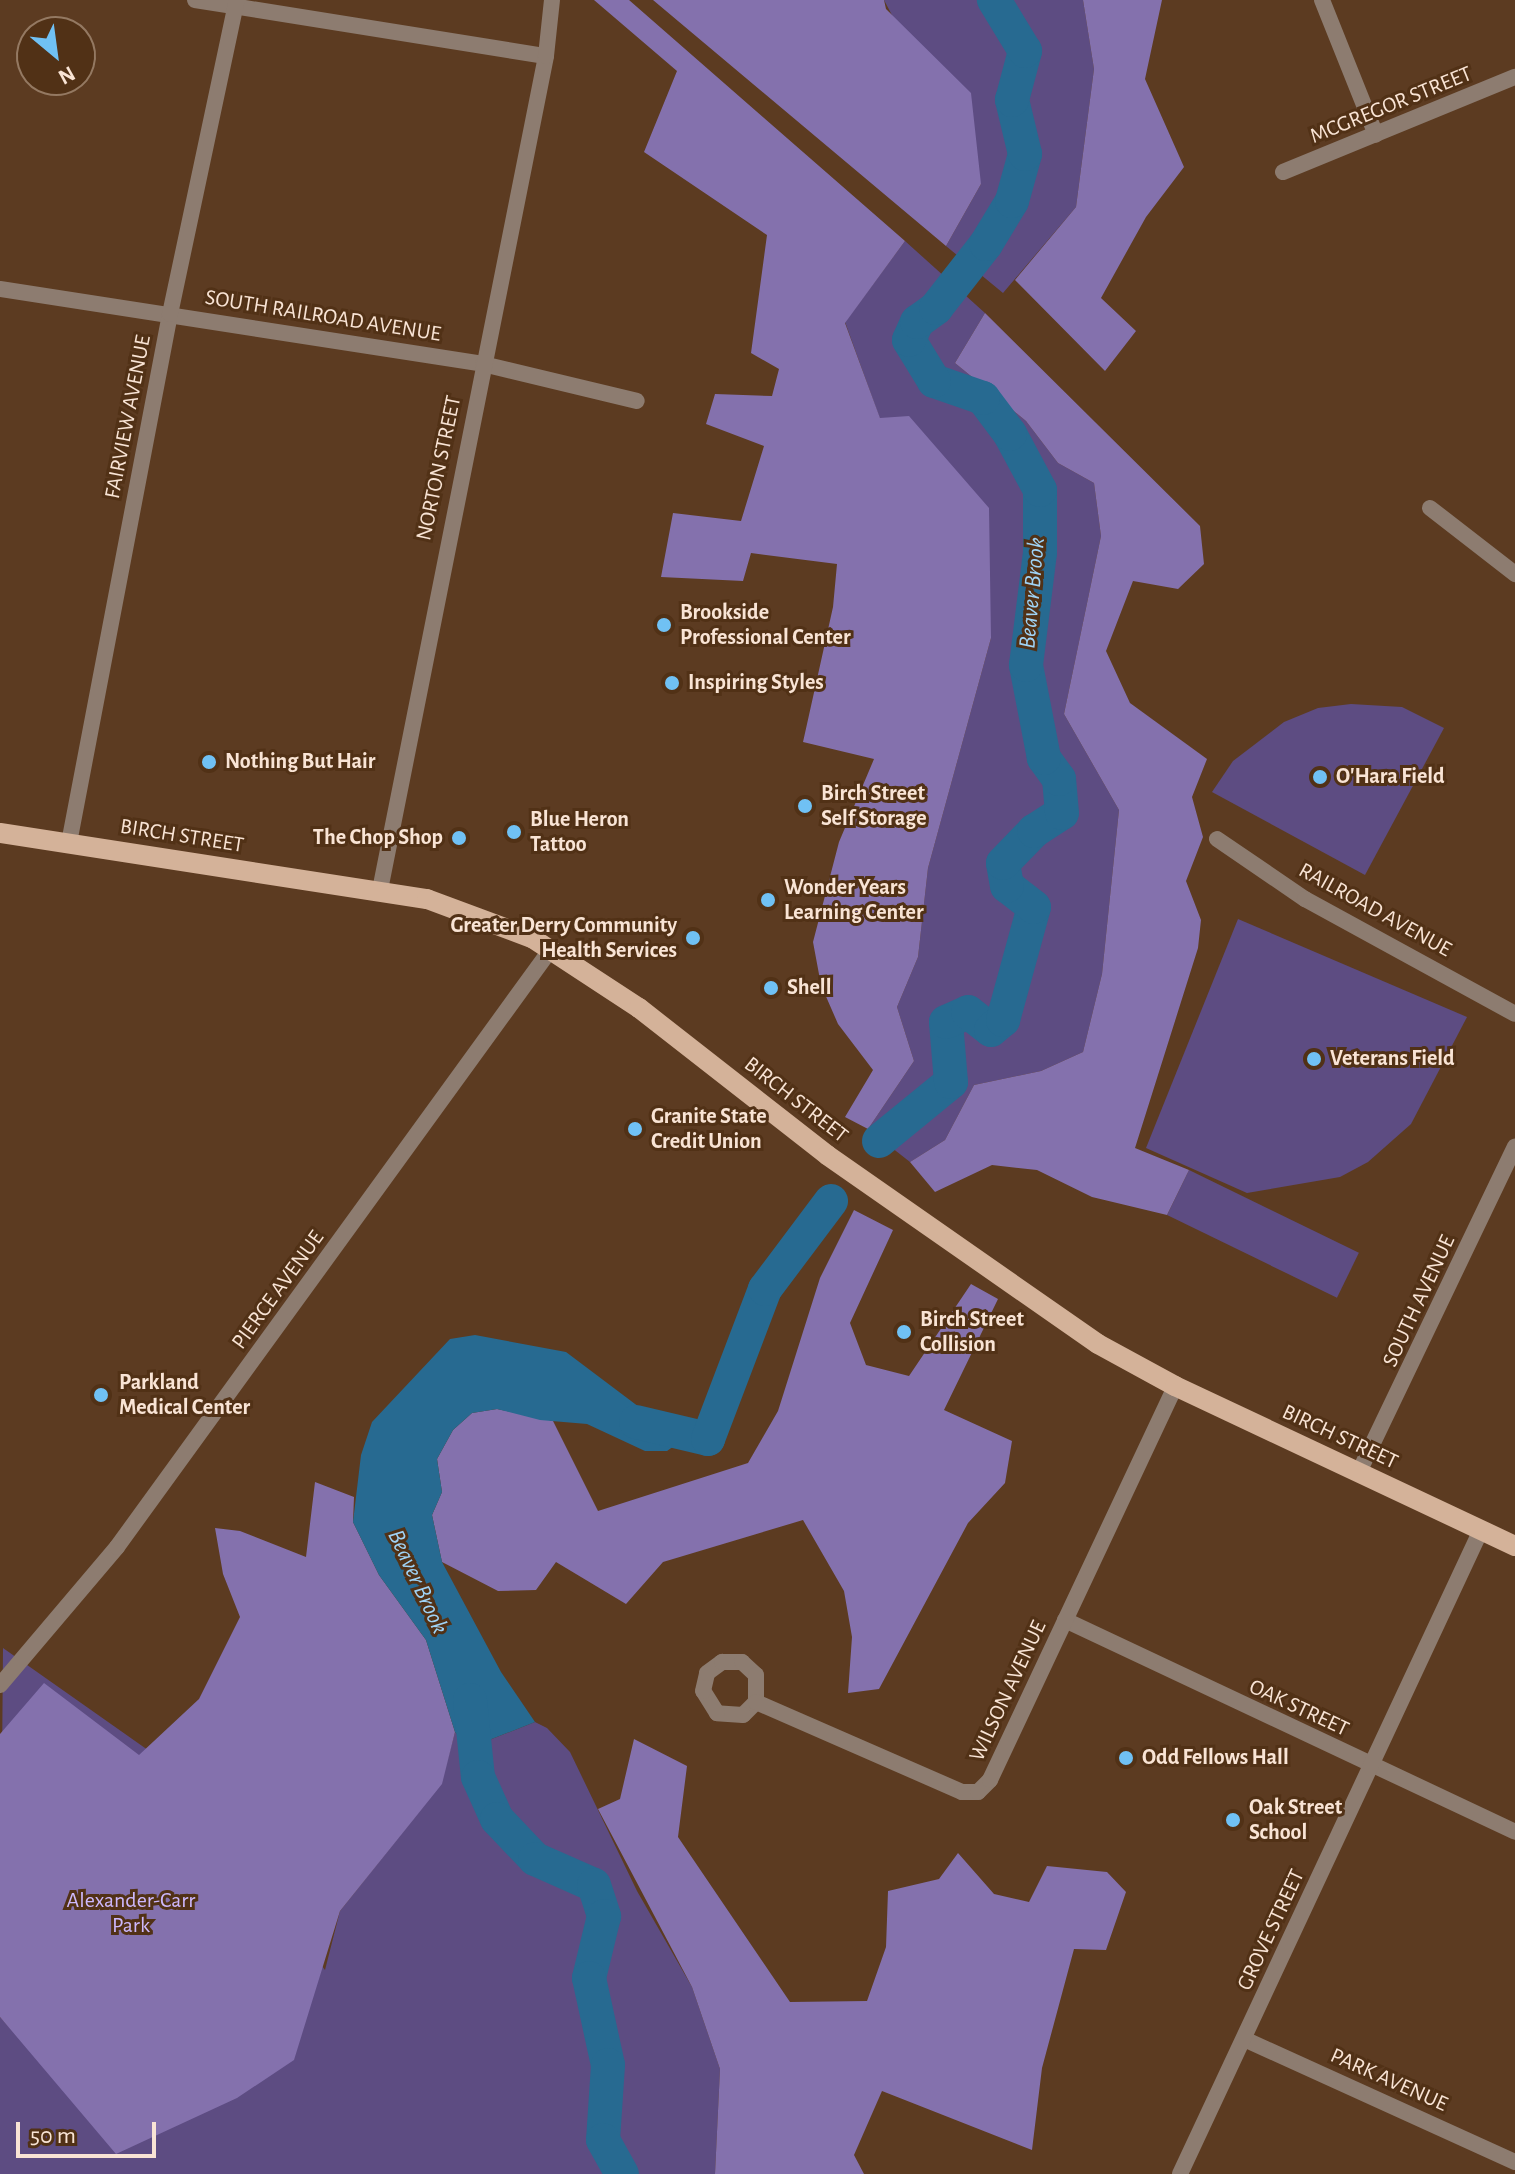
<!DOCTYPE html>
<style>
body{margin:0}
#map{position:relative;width:1515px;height:2174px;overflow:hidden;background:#5c3b21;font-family:"Alegreya Sans",sans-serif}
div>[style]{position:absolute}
.green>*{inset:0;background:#5d4c82;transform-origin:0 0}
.forest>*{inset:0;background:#8471ad}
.water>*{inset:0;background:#276a91}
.river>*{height:34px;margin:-17px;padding:0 17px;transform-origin:17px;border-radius:17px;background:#276a91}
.minor>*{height:16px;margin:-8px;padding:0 8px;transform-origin:8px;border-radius:8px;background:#8d7c70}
.tertiary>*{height:16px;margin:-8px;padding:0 8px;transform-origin:8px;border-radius:8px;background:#8d7c70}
.primary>*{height:20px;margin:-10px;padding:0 10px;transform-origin:10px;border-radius:10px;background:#d4b299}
.dots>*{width:22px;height:22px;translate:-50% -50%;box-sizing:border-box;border:4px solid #513116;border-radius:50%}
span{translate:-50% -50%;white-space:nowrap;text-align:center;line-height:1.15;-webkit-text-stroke:6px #513116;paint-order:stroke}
.street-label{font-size:22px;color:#f9e4d5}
.poi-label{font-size:22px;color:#f9e4d5;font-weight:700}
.left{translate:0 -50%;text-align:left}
.right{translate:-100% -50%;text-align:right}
.park-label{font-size:22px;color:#cdb8fd}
.water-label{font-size:24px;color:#9fd3f6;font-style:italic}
.north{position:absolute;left:16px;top:16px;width:80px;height:80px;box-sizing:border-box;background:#513116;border:2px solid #947962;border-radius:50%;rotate:151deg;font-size:22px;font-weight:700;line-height:32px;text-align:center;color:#f9e4d5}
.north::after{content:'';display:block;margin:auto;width:28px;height:36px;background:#70c1f4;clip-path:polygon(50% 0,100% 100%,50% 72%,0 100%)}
.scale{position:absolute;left:16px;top:2122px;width:140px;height:36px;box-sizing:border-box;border:4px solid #f9e4d5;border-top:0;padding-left:10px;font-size:24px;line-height:28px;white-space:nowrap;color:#f9e4d5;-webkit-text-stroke:6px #513116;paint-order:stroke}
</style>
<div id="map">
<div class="green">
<div style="clip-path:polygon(884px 0,1083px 0,1094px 69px,1076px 207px,1003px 293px,946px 246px,981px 184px)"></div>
<div style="clip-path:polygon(905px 241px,985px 313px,955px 363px,1026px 421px,1058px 463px,1094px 483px,1101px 536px,1064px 714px,1119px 810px,1102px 974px,1083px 1052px,1041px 1071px,974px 1085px,945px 1140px,910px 1162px,868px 1129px,914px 1061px,897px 1007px,918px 957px,928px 868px,991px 638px,880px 419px,845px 322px)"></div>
<div style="clip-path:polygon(1351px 704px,1402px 707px,1444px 728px,1365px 875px,1212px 792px,1233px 761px,1284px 722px,1318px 708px)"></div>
<div style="clip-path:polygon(1238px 919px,1467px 1017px,1411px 1124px,1368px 1162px,1340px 1177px,1247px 1193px,1146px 1148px)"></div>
<div style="left:1189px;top:1170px;width:189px;height:50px;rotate:26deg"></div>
<div style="clip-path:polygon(3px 1648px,172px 1767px,325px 1970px,340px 1911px,441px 1784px,455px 1732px,469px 1748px,535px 1722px,547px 1728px,570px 1752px,637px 1891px,692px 1987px,720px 2069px,715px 2174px,0 2174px,0 2017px,52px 2074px,0 1998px)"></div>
</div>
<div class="forest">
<div style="clip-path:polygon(594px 0,629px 0,905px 241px,845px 323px,880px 418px,909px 416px,989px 508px,991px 638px,928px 868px,918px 957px,897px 1007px,914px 1061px,868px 1129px,845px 1117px,873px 1070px,838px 1024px,821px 985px,813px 942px,839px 842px,874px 759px,803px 742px,833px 607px,837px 564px,751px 553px,743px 581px,661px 577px,673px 513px,741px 521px,764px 446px,706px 424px,715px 394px,772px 396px,779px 369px,751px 353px,767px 235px,644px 152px,677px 71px)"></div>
<div style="clip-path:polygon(653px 0,884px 0,886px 9px,971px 93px,981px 184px,946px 246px)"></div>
<div style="clip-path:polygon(1083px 0,1162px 0,1145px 79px,1184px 167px,1146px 217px,1101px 298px,1136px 331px,1105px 371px,1015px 280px,1076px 207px,1094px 69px)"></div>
<div style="clip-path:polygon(985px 313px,1200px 526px,1204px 564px,1178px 589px,1133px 581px,1106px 651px,1130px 703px,1207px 759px,1192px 797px,1203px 837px,1186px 881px,1201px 920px,1198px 948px,1135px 1148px,1189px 1170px,1167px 1215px,1092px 1197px,1037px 1170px,992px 1165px,935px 1192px,910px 1162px,945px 1140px,974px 1085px,1041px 1071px,1083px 1052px,1102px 974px,1119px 810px,1064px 714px,1101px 536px,1094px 483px,1058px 463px,1026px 421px,955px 363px)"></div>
<div style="clip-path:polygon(854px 1210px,893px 1230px,850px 1323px,866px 1365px,909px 1376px,971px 1284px,998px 1299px,944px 1410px,1012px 1441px,1005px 1483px,968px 1523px,879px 1689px,848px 1693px,852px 1637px,844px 1591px,803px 1520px,663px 1562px,626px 1604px,556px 1562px,536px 1590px,498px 1591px,442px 1562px,432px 1515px,442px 1492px,437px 1459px,453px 1430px,472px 1413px,497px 1409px,553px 1421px,598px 1511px,748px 1463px,778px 1411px,820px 1278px)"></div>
<div style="clip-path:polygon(315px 1482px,354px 1497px,353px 1522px,379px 1575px,426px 1640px,455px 1732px,442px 1784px,340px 1911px,294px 2060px,237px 2098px,116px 2154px,0 2017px,0 1734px,44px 1683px,139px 1755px,199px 1699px,240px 1617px,223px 1574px,215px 1528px,240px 1531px,306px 1557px)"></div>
<div style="clip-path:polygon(634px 1739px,687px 1766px,678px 1837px,790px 2002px,867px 2001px,886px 1947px,888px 1891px,939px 1879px,958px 1853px,994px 1894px,1029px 1902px,1047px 1866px,1107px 1872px,1126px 1892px,1106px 1950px,1074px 1949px,1042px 2068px,1032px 2150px,882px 2091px,854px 2155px,864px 2174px,715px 2174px,720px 2069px,692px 1987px,598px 1809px,620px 1799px)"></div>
</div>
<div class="water">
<div style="clip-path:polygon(475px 1335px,566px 1352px,655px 1419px,683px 1427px,681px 1441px,667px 1451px,645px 1451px,587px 1424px,540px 1420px,497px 1409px,472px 1413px,453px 1430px,437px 1459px,442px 1492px,432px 1515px,442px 1562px,501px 1672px,535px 1722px,469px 1748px,455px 1732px,426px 1640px,379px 1575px,353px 1522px,361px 1455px,372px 1422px,450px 1339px)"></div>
</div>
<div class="river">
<div style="left:879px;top:1141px;width:93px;rotate:-39.3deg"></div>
<div style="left:951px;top:1082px;width:60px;rotate:-94.8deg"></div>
<div style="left:946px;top:1022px;width:24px;rotate:-24deg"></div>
<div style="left:968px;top:1012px;width:29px;rotate:38deg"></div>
<div style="left:991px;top:1030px;width:16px;rotate:-40deg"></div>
<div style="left:1003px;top:1020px;width:117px;rotate:-74.7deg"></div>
<div style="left:1034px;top:907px;width:34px;rotate:-142deg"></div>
<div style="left:1007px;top:886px;width:23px;rotate:-100deg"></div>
<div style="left:1003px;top:863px;width:45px;rotate:-45.9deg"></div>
<div style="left:1034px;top:831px;width:33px;rotate:-33deg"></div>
<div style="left:1062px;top:813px;width:34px;rotate:-95deg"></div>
<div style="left:1059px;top:779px;width:26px;rotate:-126deg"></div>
<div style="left:1044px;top:758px;width:95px;rotate:-101deg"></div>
<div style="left:1026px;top:665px;width:113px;rotate:-82.9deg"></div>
<div style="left:1040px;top:553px;width:63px;rotate:-90deg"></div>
<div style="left:1040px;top:490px;width:64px;rotate:-118.2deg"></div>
<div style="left:1010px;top:434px;width:45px;rotate:-126.9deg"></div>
<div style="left:983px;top:398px;width:52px;rotate:-160.9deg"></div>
<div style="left:934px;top:381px;width:48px;rotate:-121.4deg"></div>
<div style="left:909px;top:340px;width:20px;rotate:-66deg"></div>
<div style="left:917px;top:322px;width:24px;rotate:-36deg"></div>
<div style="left:936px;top:308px;width:81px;rotate:-52deg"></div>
<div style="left:986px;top:244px;width:50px;rotate:-58.8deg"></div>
<div style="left:1012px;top:201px;width:49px;rotate:-74.5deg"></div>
<div style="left:1025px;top:154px;width:56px;rotate:-103.5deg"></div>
<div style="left:1012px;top:100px;width:51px;rotate:-75.1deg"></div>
<div style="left:1025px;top:51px;width:60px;rotate:-121.3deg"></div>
<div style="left:636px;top:1422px;width:74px;rotate:13.3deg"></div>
<div style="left:708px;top:1439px;width:160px;rotate:-69.2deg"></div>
<div style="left:765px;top:1289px;width:110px;rotate:-53.1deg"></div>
<div style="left:470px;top:1700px;width:77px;rotate:84.1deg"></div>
<div style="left:478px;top:1777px;width:46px;rotate:65.7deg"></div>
<div style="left:497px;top:1819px;width:55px;rotate:46.5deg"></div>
<div style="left:535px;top:1859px;width:64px;rotate:23.8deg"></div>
<div style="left:594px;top:1885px;width:33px;rotate:72deg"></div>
<div style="left:604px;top:1916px;width:64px;rotate:103.6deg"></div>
<div style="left:589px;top:1978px;width:89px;rotate:77.7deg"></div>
<div style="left:608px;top:2065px;width:75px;rotate:93.8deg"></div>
<div style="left:603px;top:2140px;width:39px;rotate:61deg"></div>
</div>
<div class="minor">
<div style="left:195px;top:0;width:355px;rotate:9.1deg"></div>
<div style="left:1322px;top:0;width:145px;rotate:68.2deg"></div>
<div style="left:1283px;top:172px;width:251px;rotate:-22.3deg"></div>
<div style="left:0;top:289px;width:489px;rotate:8.8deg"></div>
<div style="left:483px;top:364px;width:158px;rotate:13.5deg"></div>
<div style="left:1430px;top:508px;width:108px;rotate:37.8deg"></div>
<div style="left:1217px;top:839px;width:107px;rotate:34.3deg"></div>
<div style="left:1305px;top:899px;width:239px;rotate:28.7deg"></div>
<div style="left:69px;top:843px;width:539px;rotate:-79.19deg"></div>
<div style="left:170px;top:314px;width:321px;rotate:-78deg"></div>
<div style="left:380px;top:890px;width:850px;rotate:-78.74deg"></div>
<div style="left:546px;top:56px;width:56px;rotate:-83.9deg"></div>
<div style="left:1065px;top:1620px;width:497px;rotate:25.2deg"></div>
<div style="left:0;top:1685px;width:181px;rotate:-49.7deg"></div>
<div style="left:117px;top:1547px;width:739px;rotate:-54.03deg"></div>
<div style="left:756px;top:1702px;width:18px;rotate:135deg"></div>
<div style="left:743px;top:1715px;width:26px;rotate:-176deg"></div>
<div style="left:717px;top:1713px;width:26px;rotate:-122deg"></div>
<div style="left:703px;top:1691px;width:18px;rotate:-77deg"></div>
<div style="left:707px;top:1673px;width:19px;rotate:-36deg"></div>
<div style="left:722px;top:1662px;width:20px"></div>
<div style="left:742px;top:1662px;width:19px;rotate:43deg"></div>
<div style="left:756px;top:1675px;width:27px;rotate:90deg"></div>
<div style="left:756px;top:1702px;width:225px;rotate:23.6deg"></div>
<div style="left:962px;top:1792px;width:16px"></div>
<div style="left:978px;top:1792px;width:17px;rotate:-45deg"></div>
<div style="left:990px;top:1780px;width:435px;rotate:-64.8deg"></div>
<div style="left:1244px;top:2039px;width:298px;rotate:24.4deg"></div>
<div style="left:1180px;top:2174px;width:711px;rotate:-64.95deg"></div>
</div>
<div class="tertiary">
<div style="left:1359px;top:1472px;width:361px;rotate:-64.4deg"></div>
</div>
<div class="primary">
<div style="left:0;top:833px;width:432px;rotate:8.8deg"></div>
<div style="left:427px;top:899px;width:112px;rotate:20.4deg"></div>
<div style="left:532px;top:938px;width:128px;rotate:33.2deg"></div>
<div style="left:639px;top:1008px;width:239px;rotate:38deg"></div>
<div style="left:827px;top:1155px;width:330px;rotate:34.9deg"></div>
<div style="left:1098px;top:1344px;width:88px;rotate:28.6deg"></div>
<div style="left:1175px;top:1386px;width:376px;rotate:25.2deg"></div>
</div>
<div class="dots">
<div style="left:664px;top:625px;background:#70c1f4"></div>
<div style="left:672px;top:683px;background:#70c1f4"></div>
<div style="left:209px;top:762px;background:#70c1f4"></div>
<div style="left:1320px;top:777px;background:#70c1f4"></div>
<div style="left:805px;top:806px;background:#70c1f4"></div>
<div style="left:514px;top:832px;background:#70c1f4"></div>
<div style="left:459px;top:838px;background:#70c1f4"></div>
<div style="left:768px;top:900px;background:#70c1f4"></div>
<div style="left:693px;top:938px;background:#70c1f4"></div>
<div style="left:771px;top:988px;background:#70c1f4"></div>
<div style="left:1314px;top:1059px;background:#70c1f4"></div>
<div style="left:635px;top:1129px;background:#70c1f4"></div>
<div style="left:904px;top:1332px;background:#70c1f4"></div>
<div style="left:101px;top:1395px;background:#70c1f4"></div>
<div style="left:1126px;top:1758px;background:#70c1f4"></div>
<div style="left:1233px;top:1820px;background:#70c1f4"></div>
</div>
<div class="street-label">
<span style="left:1391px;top:105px;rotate:-22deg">MCGREGOR STREET</span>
<span style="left:323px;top:316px;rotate:9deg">SOUTH RAILROAD AVENUE</span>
<span style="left:128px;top:417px;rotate:-79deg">FAIRVIEW AVENUE</span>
<span style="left:439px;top:468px;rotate:-78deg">NORTON STREET</span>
<span style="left:182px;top:836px;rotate:9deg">BIRCH STREET</span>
<span style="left:1375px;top:910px;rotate:29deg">RAILROAD AVENUE</span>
<span style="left:796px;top:1100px;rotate:38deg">BIRCH STREET</span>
<span style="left:278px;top:1290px;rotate:-54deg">PIERCE AVENUE</span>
<span style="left:1419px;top:1301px;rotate:-65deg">SOUTH AVENUE</span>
<span style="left:1340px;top:1437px;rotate:25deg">BIRCH STREET</span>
<span style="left:1008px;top:1691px;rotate:-65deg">WILSON AVENUE</span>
<span style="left:1299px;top:1708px;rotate:25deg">OAK STREET</span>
<span style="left:1271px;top:1930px;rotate:-65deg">GROVE STREET</span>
<span style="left:1389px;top:2080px;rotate:24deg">PARK AVENUE</span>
</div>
<div class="poi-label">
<span class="left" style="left:680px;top:625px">Brookside<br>Professional Center</span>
<span class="left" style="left:688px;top:683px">Inspiring Styles</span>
<span class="left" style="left:225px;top:762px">Nothing But Hair</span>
<span class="left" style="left:1336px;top:777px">O'Hara Field</span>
<span class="left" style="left:821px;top:806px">Birch Street<br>Self Storage</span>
<span class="left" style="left:530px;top:832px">Blue Heron<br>Tattoo</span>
<span class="right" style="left:443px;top:838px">The Chop Shop</span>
<span class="left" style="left:784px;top:900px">Wonder Years<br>Learning Center</span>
<span class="right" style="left:677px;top:938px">Greater Derry Community<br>Health Services</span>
<span class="left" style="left:787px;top:988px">Shell</span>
<span class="left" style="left:1330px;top:1059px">Veterans Field</span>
<span class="left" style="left:651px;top:1129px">Granite State<br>Credit Union</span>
<span class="left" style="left:920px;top:1332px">Birch Street<br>Collision</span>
<span class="left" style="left:119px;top:1395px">Parkland<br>Medical Center</span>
<span class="left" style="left:1142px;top:1758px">Odd Fellows Hall</span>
<span class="left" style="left:1249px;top:1820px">Oak Street<br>School</span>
</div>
<div class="park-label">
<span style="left:131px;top:1913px">Alexander-Carr<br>Park</span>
</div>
<div class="water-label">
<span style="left:1033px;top:593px;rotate:-85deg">Beaver Brook</span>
<span style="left:417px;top:1582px;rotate:65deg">Beaver Brook</span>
</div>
<div class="north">N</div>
<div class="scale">50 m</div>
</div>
